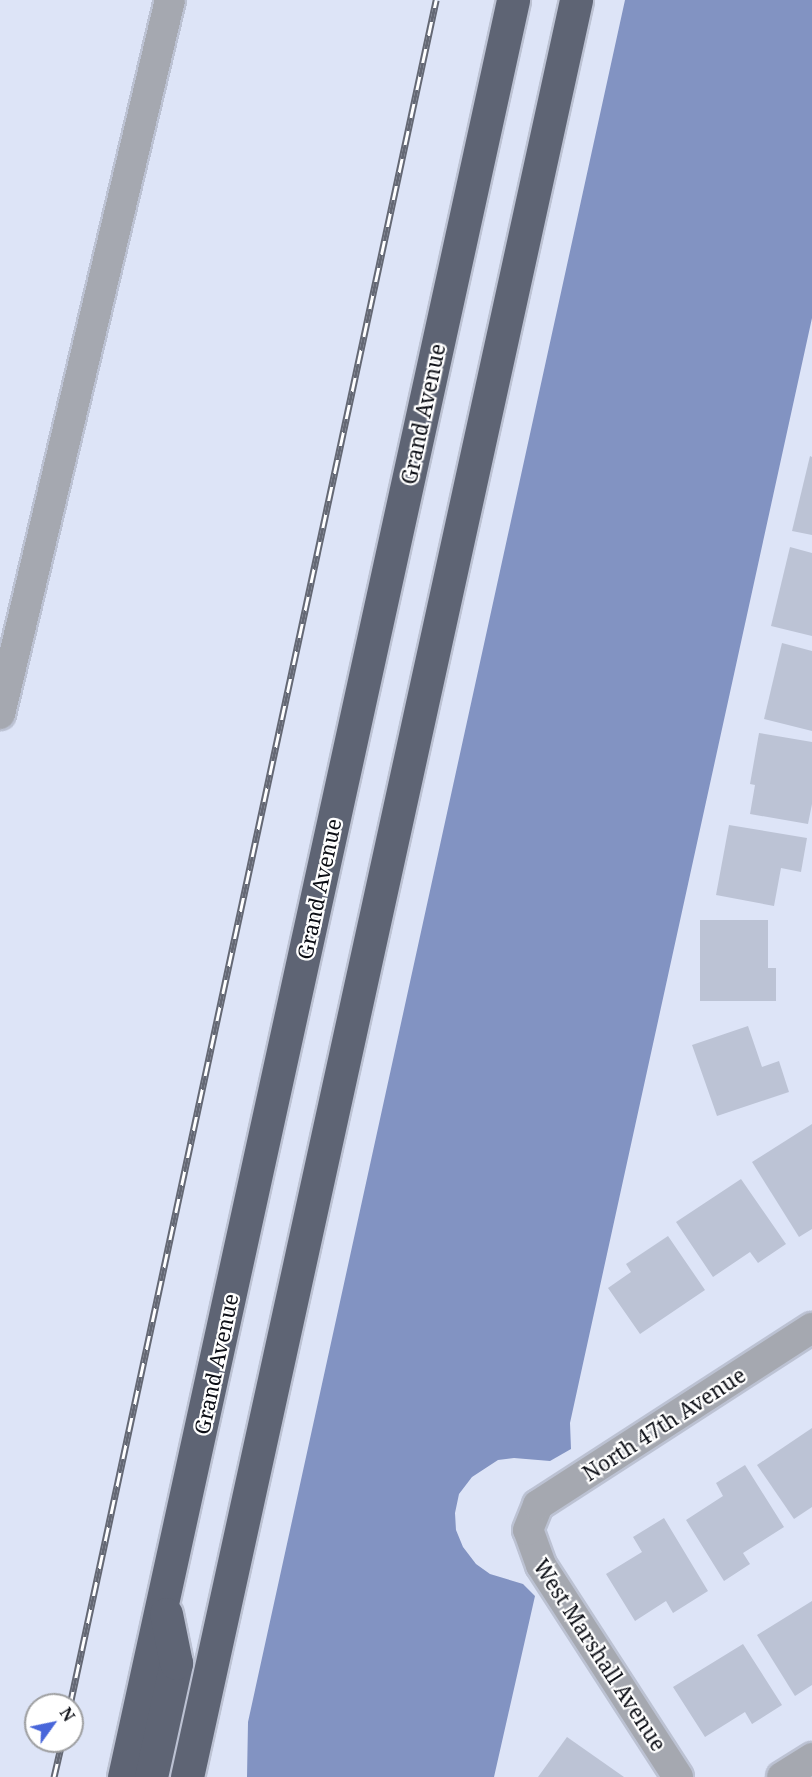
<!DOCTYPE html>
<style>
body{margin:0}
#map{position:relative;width:812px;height:1777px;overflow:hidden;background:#dde4f7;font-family:"Noto Serif",serif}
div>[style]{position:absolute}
.water>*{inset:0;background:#8293c2}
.building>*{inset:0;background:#bcc3d5}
.roads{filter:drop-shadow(2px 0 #bcc2d3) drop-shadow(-2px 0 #bcc2d3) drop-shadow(0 2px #bcc2d3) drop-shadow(0 -2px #bcc2d3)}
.minor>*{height:30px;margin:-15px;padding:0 15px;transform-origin:15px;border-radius:15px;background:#a5a8b0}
.highway>*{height:33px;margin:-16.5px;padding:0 16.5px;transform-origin:16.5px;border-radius:16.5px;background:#5e6474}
.rail>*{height:7px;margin-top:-3.5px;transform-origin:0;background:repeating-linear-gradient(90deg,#fff 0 14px,#646874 0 28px);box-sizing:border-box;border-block:2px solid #646874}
span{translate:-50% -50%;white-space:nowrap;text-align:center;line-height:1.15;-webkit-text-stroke:4.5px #fff;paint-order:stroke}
.street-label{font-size:21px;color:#0c0e15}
.north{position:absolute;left:24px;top:1693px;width:60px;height:60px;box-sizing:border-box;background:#fff;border:2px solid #9e9fa1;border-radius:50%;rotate:57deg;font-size:16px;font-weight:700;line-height:24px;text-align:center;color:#0c0e15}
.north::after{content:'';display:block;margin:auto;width:21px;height:27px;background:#4866da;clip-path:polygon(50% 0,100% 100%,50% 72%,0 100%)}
</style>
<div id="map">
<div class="water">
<div style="clip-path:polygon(625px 0,812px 0,812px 318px,570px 1423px,571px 1449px,550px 1461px,514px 1458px,498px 1460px,472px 1477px,459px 1494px,455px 1513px,456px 1530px,463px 1547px,476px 1564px,490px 1574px,523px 1584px,535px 1596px,494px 1777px,247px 1777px,248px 1722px)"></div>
</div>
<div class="building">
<div style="clip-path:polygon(810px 456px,812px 457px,812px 535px,792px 531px)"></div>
<div style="clip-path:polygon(790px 547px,812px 553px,812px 636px,771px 626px)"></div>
<div style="clip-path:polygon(782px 643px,812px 651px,812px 731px,764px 719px)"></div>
<div style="clip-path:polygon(759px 733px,812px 742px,812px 804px,808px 824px,750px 814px,755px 785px,750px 784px)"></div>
<div style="clip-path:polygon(729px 825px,807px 838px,801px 872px,781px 868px,774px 906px,716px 895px)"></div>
<div style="clip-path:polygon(700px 920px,768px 920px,768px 968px,776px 968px,776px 1001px,700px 1001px)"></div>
<div style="clip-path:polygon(748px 1026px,762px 1067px,779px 1061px,789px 1092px,717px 1116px,692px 1045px)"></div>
<div style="clip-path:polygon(812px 1124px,812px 1229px,799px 1237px,752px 1162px)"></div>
<div style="clip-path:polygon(741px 1179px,786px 1244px,758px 1263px,750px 1252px,713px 1277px,676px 1222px)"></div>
<div style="clip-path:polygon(668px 1236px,705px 1290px,640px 1334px,608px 1288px,631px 1272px,626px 1264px)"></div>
<div style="clip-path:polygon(812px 1428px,812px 1507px,794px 1519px,757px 1465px)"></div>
<div style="clip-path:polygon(745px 1465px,784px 1527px,743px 1553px,750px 1564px,724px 1581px,686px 1520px,723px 1496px,716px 1483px)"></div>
<div style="clip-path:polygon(664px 1518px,708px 1591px,673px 1613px,666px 1601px,635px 1621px,606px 1574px,642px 1552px,633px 1537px)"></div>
<div style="clip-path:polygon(812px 1601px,812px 1685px,795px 1696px,757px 1635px)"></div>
<div style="clip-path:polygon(743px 1644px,782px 1705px,752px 1724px,745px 1712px,705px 1737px,673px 1687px)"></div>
<div style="clip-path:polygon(567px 1737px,624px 1777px,538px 1777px)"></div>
</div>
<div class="roads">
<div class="minor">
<div style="left:0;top:714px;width:734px;rotate:-76.61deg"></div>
<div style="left:678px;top:1777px;width:252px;rotate:-122.9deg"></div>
<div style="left:541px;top:1565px;width:37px;rotate:-110deg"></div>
<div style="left:528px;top:1530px;width:27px;rotate:-68deg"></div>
<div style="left:538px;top:1505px;width:326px;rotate:-32.9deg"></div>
<div style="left:782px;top:1777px;width:36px;rotate:-32deg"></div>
</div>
<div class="highway">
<div style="left:124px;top:1777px;width:1819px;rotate:-77.65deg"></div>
<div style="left:151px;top:1777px;width:117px;rotate:-77.6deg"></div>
<div style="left:176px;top:1663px;width:50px;rotate:-101.5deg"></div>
<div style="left:187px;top:1777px;width:1819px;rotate:-77.65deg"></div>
</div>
</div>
<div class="rail">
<div style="left:70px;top:1705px;width:1744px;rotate:-77.88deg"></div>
<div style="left:54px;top:1777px;width:37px;rotate:-77deg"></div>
</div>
<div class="street-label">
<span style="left:423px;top:414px;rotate:-78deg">Grand Avenue</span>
<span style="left:319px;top:889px;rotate:-78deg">Grand Avenue</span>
<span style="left:216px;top:1364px;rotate:-78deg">Grand Avenue</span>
<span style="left:664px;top:1424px;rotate:-33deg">North 47th Avenue</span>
<span style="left:600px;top:1655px;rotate:57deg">West Marshall Avenue</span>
</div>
<div class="north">N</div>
</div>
